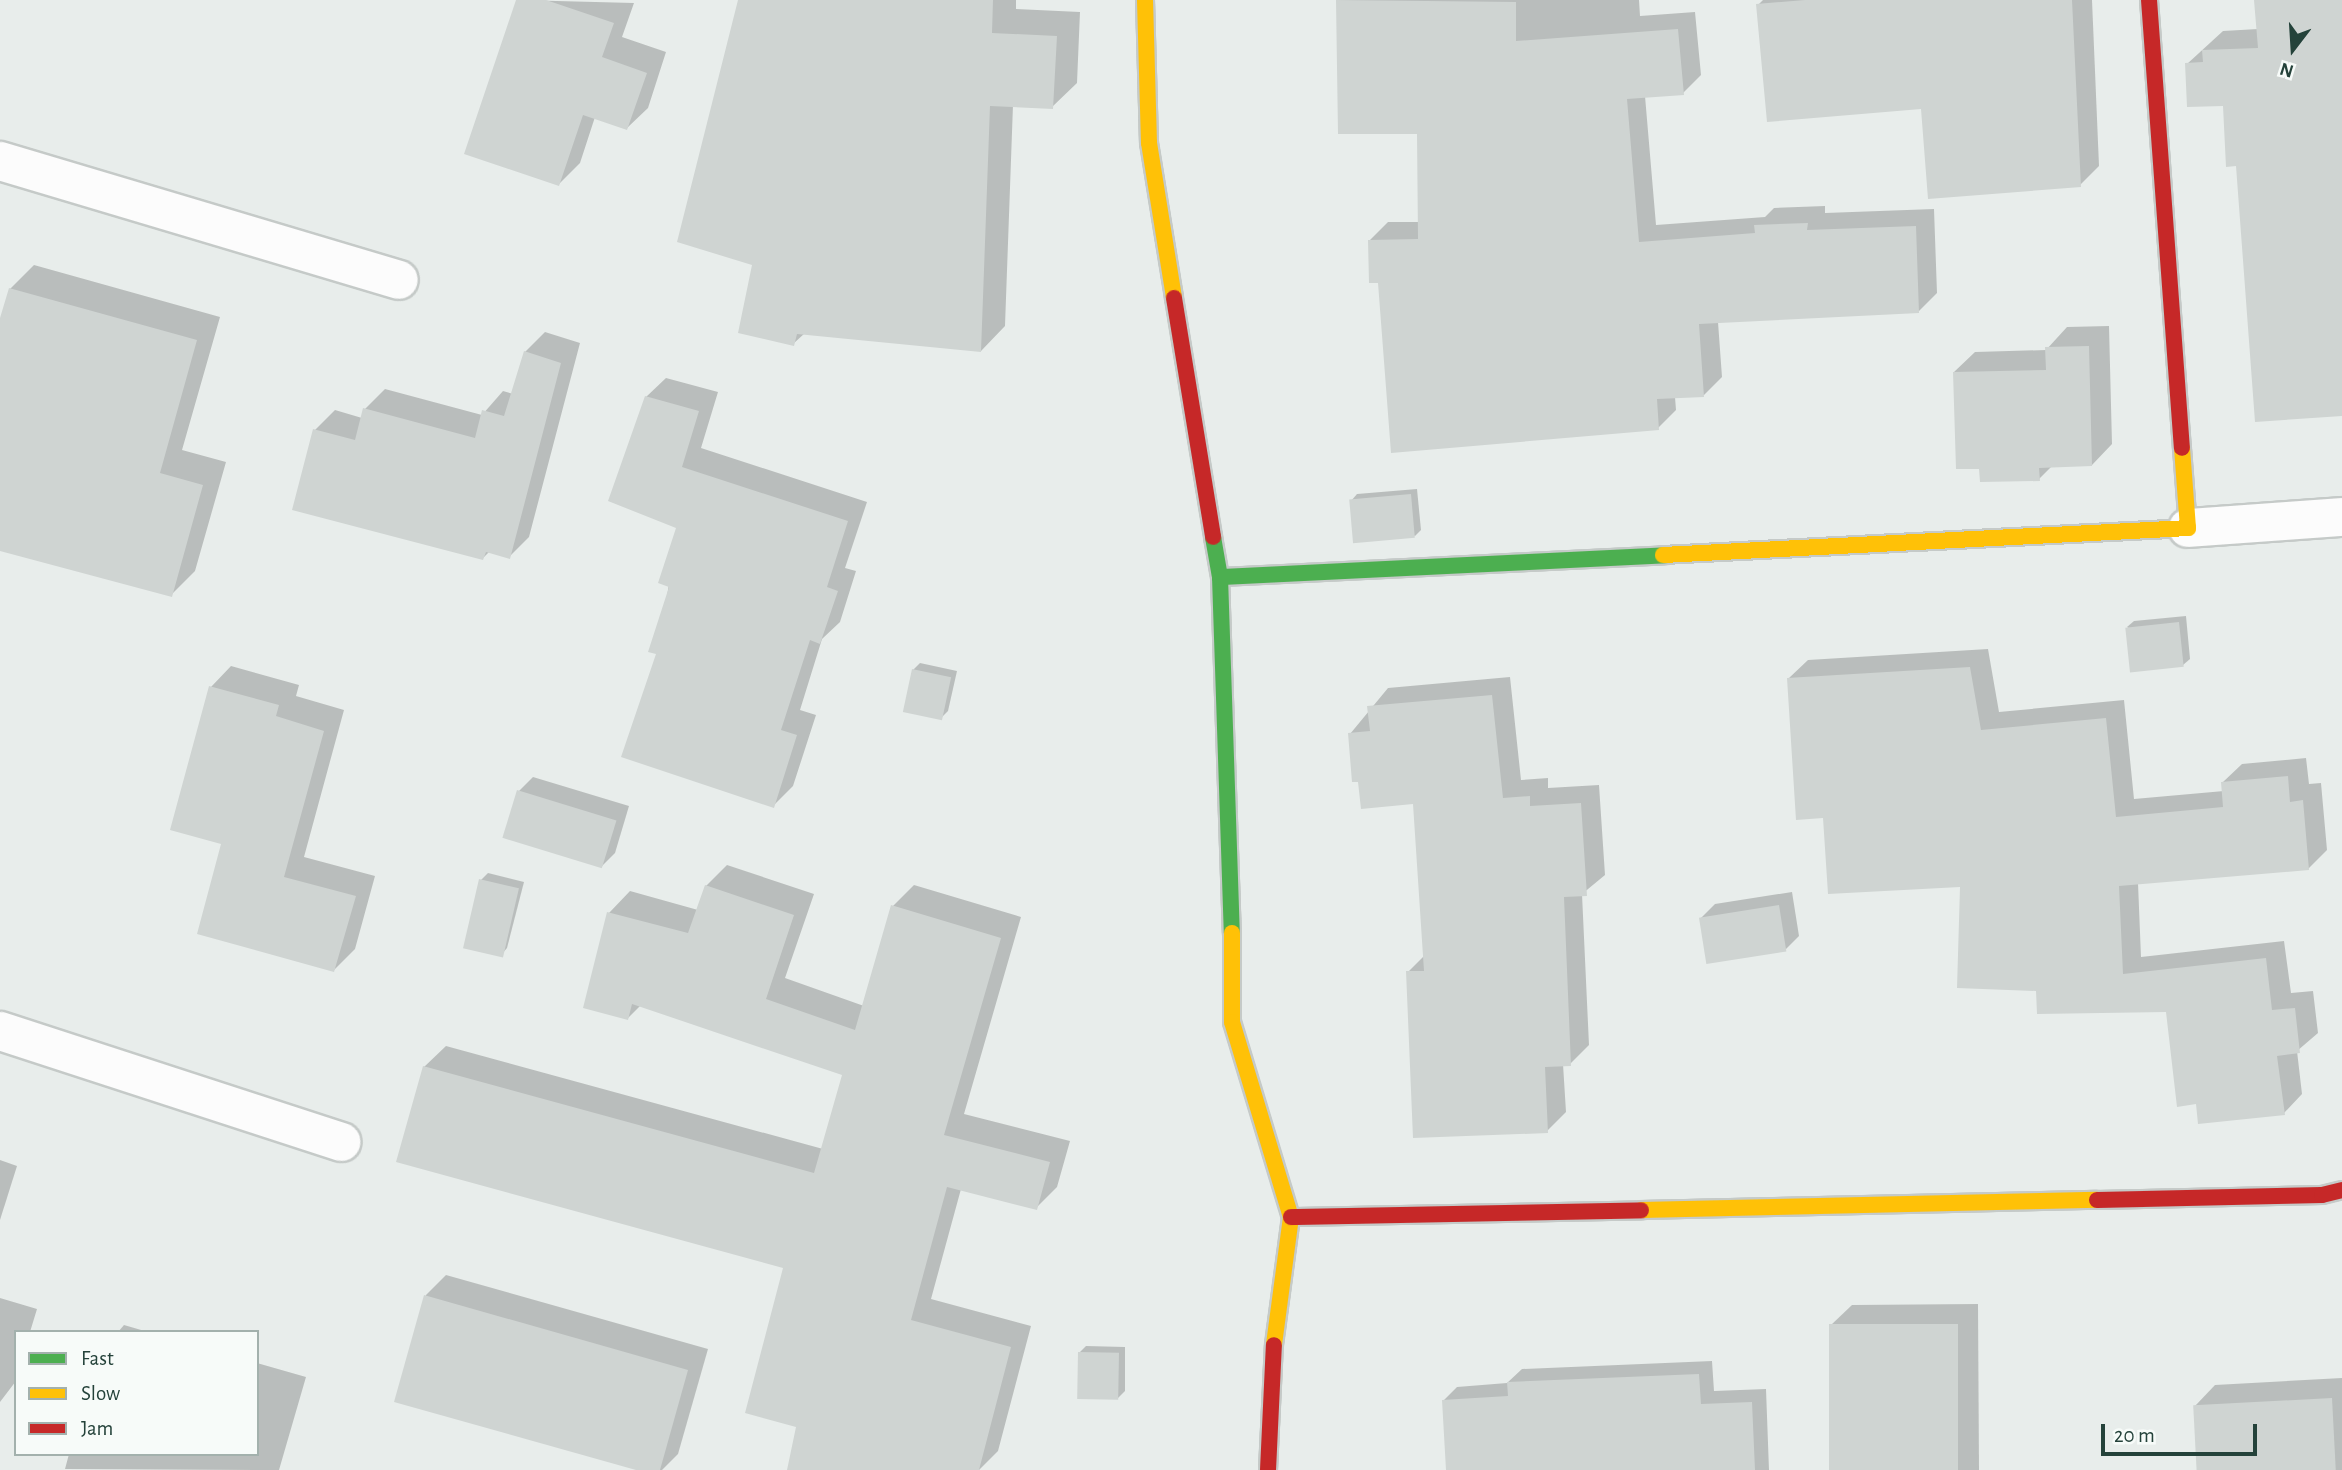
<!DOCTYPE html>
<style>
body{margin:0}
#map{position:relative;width:2342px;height:1470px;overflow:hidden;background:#e8edeb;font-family:"Alegreya Sans",sans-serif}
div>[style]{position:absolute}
.shadow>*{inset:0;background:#0003}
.building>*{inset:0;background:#cfd4d2;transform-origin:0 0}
.roads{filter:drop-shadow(2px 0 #c5cac8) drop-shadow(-2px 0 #c5cac8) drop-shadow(0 2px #c5cac8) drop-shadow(0 -2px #c5cac8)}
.street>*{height:38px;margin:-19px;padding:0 19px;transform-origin:19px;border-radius:19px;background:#fcfcfc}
.fast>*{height:16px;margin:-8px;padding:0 8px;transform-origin:8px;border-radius:8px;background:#4caf50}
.slow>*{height:16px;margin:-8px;padding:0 8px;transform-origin:8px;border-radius:8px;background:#ffc107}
.jam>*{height:16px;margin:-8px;padding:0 8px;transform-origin:8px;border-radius:8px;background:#c62828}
span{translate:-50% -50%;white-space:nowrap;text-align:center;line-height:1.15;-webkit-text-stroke:5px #f7fbf9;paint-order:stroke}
.legend{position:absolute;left:14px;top:1330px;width:245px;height:126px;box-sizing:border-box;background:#f7fbf9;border:2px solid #a3b1ad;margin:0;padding:9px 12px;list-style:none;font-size:21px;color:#24423a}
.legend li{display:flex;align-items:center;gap:14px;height:35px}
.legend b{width:35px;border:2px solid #a3b1ad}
.north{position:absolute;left:2258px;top:14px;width:70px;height:70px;-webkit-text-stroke:5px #f7fbf9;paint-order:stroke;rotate:197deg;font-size:19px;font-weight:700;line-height:28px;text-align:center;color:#24423a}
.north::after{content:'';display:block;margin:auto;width:24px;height:32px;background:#24423a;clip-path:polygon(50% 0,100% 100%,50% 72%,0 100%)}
.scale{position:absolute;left:2101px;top:1424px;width:156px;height:32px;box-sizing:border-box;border:4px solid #24423a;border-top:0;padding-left:9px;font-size:21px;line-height:24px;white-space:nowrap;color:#24423a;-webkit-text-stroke:5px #f7fbf9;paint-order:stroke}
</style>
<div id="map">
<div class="shadow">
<div style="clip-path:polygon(518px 0,634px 3px,622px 37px,666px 52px,648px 108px,627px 128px,595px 117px,580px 163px,559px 184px)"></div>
<div style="clip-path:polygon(740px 0,1016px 0,1016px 9px,1080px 12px,1077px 83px,1052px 107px,1013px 105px,1005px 326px,981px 351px,805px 333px,793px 344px,754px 264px)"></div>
<div style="clip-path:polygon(1338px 0,1639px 0,1640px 16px,1695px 12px,1701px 75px,1683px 93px,1645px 96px,1656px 225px,1765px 217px,1774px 208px,1825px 206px,1825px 213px,1934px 209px,1937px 293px,1919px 311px,1718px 322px,1722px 377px,1704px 395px,1675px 397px,1676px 410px,1658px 428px,1380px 281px,1370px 240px,1388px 222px,1420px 222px,1419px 133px,1340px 133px)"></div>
<div style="clip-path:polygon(1763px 0,2092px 0,2099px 166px,2080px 185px,1922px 107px,1758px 5px)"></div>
<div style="clip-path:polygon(2256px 0,2342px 0,2342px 414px,2237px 165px,2225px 104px,2187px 64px,2223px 31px,2258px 29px)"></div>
<div style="clip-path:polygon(34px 265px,220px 317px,182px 450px,226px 462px,195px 571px,171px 595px,0 549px,0 324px,10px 289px)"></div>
<div style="clip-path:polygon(2109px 326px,2112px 444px,2092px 465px,2052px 466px,2039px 479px,1981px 468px,1954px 372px,1975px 352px,2046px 350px,2067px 327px)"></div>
<div style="clip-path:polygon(545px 332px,580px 343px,529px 537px,509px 557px,490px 551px,483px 558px,315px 430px,335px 410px,362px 418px,365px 409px,385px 389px,482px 415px,503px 391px,513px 394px,525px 352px)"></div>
<div style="clip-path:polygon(666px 378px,718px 392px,701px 448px,867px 502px,845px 568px,856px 571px,840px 622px,822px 639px,800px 710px,816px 715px,793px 786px,773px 806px,658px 653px,678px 527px,646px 397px)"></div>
<div style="clip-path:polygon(1417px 489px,1421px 530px,1415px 536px,1351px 501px,1357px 494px)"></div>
<div style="clip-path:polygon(2186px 616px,2190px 659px,2183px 665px,2127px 627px,2134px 621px)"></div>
<div style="clip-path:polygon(1988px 649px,1999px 712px,2124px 700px,2134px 799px,2224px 791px,2223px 782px,2242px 764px,2306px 758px,2309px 784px,2321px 783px,2327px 850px,2308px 869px,2138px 883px,2141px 957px,2284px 941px,2291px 993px,2313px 991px,2318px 1033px,2297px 1051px,2302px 1094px,2284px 1113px,2198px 1103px,2167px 1010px,2037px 989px,1962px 885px,1825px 817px,1789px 678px,1808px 660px)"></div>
<div style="clip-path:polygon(920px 663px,957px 671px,948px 711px,941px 718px,913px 670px)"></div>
<div style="clip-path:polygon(231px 666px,299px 685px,296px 696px,344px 710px,304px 857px,375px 876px,355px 949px,334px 970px,223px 842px,211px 687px)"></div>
<div style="clip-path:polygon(1510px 677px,1521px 780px,1548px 778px,1548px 788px,1599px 785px,1605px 875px,1582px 894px,1589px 1045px,1570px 1064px,1563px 1064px,1566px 1112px,1547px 1131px,1408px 972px,1425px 955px,1415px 802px,1350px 734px,1388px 688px)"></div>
<div style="clip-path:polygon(533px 777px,629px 806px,615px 853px,601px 867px,519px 791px)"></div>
<div style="clip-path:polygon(727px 865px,814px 894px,785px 978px,864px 1006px,893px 906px,914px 885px,1021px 917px,964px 1114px,1070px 1141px,1057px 1187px,1036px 1208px,961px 1189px,931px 1299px,1031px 1326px,998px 1451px,979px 1470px,789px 1470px,798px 1425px,785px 1267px,424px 1067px,446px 1046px,823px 1149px,844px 1074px,641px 1005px,628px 1018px,609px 913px,630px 891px,698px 910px,706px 886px)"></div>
<div style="clip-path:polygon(488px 873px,524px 882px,507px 948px,501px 955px,481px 880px)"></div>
<div style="clip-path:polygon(1792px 892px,1799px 936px,1785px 950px,1701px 918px,1715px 904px)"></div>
<div style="clip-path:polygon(0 1160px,17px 1166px,0 1220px)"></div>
<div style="clip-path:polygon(446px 1275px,708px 1349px,678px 1454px,662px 1470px,642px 1470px,396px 1401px,426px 1295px)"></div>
<div style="clip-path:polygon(0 1298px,37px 1309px,30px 1332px,16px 1332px,16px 1381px,0 1402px)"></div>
<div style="clip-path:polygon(1978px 1304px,1979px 1470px,1832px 1470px,1831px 1325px,1852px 1305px)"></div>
<div style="clip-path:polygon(124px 1325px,148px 1332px,118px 1332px)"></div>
<div style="clip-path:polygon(1086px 1346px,1125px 1347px,1125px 1391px,1118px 1398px,1079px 1353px)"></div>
<div style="clip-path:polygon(1712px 1361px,1714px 1391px,1766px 1389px,1769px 1470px,1448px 1470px,1444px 1400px,1457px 1387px,1507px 1383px,1522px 1369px)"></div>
<div style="clip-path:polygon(257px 1363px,306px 1377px,279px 1470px,65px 1469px,69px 1454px,257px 1454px)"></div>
<div style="clip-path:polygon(2342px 1378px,2342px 1470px,2198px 1470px,2195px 1406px,2215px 1385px)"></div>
</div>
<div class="building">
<div style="clip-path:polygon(516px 0,546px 0,614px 23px,602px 57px,647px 73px,627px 130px,583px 115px,559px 186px,464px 154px)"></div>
<div style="clip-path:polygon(738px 0,993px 0,992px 33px,1057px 36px,1053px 109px,990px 106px,981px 352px,797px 334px,794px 346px,738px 333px,752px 265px,677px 242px)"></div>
<div style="clip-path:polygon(1336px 0,1516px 2px,1516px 41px,1678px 29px,1684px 95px,1627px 99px,1639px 242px,1755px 233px,1754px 225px,1808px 223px,1807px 230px,1916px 226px,1919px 313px,1699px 324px,1704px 397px,1657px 399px,1659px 430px,1391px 453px,1378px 283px,1369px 283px,1368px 240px,1418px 239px,1417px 134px,1338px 134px)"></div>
<div style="clip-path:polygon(1805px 0,2072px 0,2081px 187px,1928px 199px,1921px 109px,1767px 122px,1756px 4px)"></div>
<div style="clip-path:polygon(2254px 0,2342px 0,2342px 416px,2255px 422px,2236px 166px,2226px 167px,2223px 106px,2187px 107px,2185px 63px,2203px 62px,2202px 50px,2258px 48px)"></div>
<div style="clip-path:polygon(9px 288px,197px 340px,160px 473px,203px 485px,172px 597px,0 551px,0 318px)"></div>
<div style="clip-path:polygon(2089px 346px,2092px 466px,2039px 468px,2040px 481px,1980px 482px,1979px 469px,1956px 469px,1953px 372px,2046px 370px,2045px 347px)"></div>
<div style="clip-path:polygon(524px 351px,561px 363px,510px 559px,486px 552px,483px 560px,292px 510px,313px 429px,355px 440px,363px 408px,475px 438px,482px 410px,504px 416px)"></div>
<div style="clip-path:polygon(645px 396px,699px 411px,682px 467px,848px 521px,827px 587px,838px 591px,820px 644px,810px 640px,781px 730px,797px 735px,774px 808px,621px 757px,656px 654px,648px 652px,669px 587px,658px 583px,676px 528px,608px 501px)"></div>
<div style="left:1411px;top:494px;width:44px;height:62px;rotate:85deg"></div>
<div style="left:2179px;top:622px;width:45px;height:54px;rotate:84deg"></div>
<div style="clip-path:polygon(1970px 667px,1981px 730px,2106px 718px,2116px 817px,2223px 807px,2221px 782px,2288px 776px,2290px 802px,2303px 800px,2309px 870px,2119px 886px,2123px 974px,2266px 958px,2272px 1010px,2295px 1008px,2300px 1053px,2277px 1056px,2285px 1115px,2198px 1124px,2196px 1104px,2177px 1107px,2166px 1012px,2037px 1014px,2036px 991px,1957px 988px,1960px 887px,1828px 894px,1823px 818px,1796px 820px,1787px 678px)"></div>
<div style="left:912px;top:669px;width:40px;height:44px;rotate:12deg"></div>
<div style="clip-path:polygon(209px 686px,279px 705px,276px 716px,324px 731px,284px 877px,356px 896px,334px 972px,197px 934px,221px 844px,170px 830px)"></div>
<div style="clip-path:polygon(1492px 695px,1503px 798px,1530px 796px,1530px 806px,1581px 803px,1587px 896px,1564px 897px,1571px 1066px,1545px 1067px,1548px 1133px,1413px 1138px,1406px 971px,1424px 971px,1413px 804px,1361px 809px,1358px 782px,1352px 782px,1348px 733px,1370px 731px,1367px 706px)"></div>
<div style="left:517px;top:790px;width:104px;height:50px;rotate:17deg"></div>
<div style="left:479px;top:879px;width:41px;height:71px;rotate:13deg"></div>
<div style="clip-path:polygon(705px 885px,794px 915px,766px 999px,855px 1030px,891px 905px,1001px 938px,944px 1135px,1050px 1162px,1037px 1210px,947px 1187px,911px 1320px,1011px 1347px,979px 1470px,787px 1470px,796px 1427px,745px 1413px,783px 1268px,396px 1162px,423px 1066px,814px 1173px,842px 1075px,632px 1004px,628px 1020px,583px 1008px,607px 912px,688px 933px)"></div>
<div style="left:1779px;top:905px;width:47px;height:81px;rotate:81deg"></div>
<div style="clip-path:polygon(424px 1295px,688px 1370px,660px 1470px,636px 1470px,394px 1402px)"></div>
<div style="left:1958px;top:1324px;width:146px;height:129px;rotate:90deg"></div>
<div style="left:1078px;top:1352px;width:41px;height:47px;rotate:1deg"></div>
<div style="clip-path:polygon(1699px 1374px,1701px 1404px,1752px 1402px,1755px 1470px,1446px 1470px,1442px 1400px,1508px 1396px,1507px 1382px)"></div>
<div style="left:2332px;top:1398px;width:72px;height:139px;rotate:87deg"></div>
</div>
<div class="roads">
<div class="street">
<div style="left:0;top:161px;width:416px;rotate:16.6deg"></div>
<div style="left:2188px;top:528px;width:154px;rotate:-4.1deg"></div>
<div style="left:0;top:1031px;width:359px;rotate:18deg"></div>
</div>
<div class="fast">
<div style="left:1213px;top:537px;width:41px;rotate:80.1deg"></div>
<div style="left:1220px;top:577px;width:356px;rotate:88.1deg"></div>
<div style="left:1220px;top:577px;width:444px;rotate:-2.8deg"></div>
</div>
<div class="slow">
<div style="left:1145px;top:0;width:143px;rotate:88.4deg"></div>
<div style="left:1149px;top:143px;width:157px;rotate:80.8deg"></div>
<div style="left:1663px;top:555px;width:526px;rotate:-2.94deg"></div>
<div style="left:2188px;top:528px;width:80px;rotate:-94.3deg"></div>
<div style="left:1232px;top:933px;width:89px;rotate:90deg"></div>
<div style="left:1232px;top:1022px;width:204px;rotate:73.2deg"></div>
<div style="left:1291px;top:1217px;width:129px;rotate:97.6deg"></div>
<div style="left:1641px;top:1210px;width:456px;rotate:-1.3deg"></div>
</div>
<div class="jam">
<div style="left:2149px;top:0;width:449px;rotate:85.8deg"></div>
<div style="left:1174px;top:298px;width:242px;rotate:80.7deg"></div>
<div style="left:2097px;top:1200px;width:225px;rotate:-1.3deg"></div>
<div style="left:2322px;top:1195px;width:21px;rotate:-14deg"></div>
<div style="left:1291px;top:1217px;width:350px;rotate:-1.1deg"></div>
<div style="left:1268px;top:1470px;width:125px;rotate:-87.3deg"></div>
</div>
</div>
<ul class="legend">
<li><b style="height:9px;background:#4caf50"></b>Fast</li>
<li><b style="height:9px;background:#ffc107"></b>Slow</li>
<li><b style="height:9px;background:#c62828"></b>Jam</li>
</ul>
<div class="north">N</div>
<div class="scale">20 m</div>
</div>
